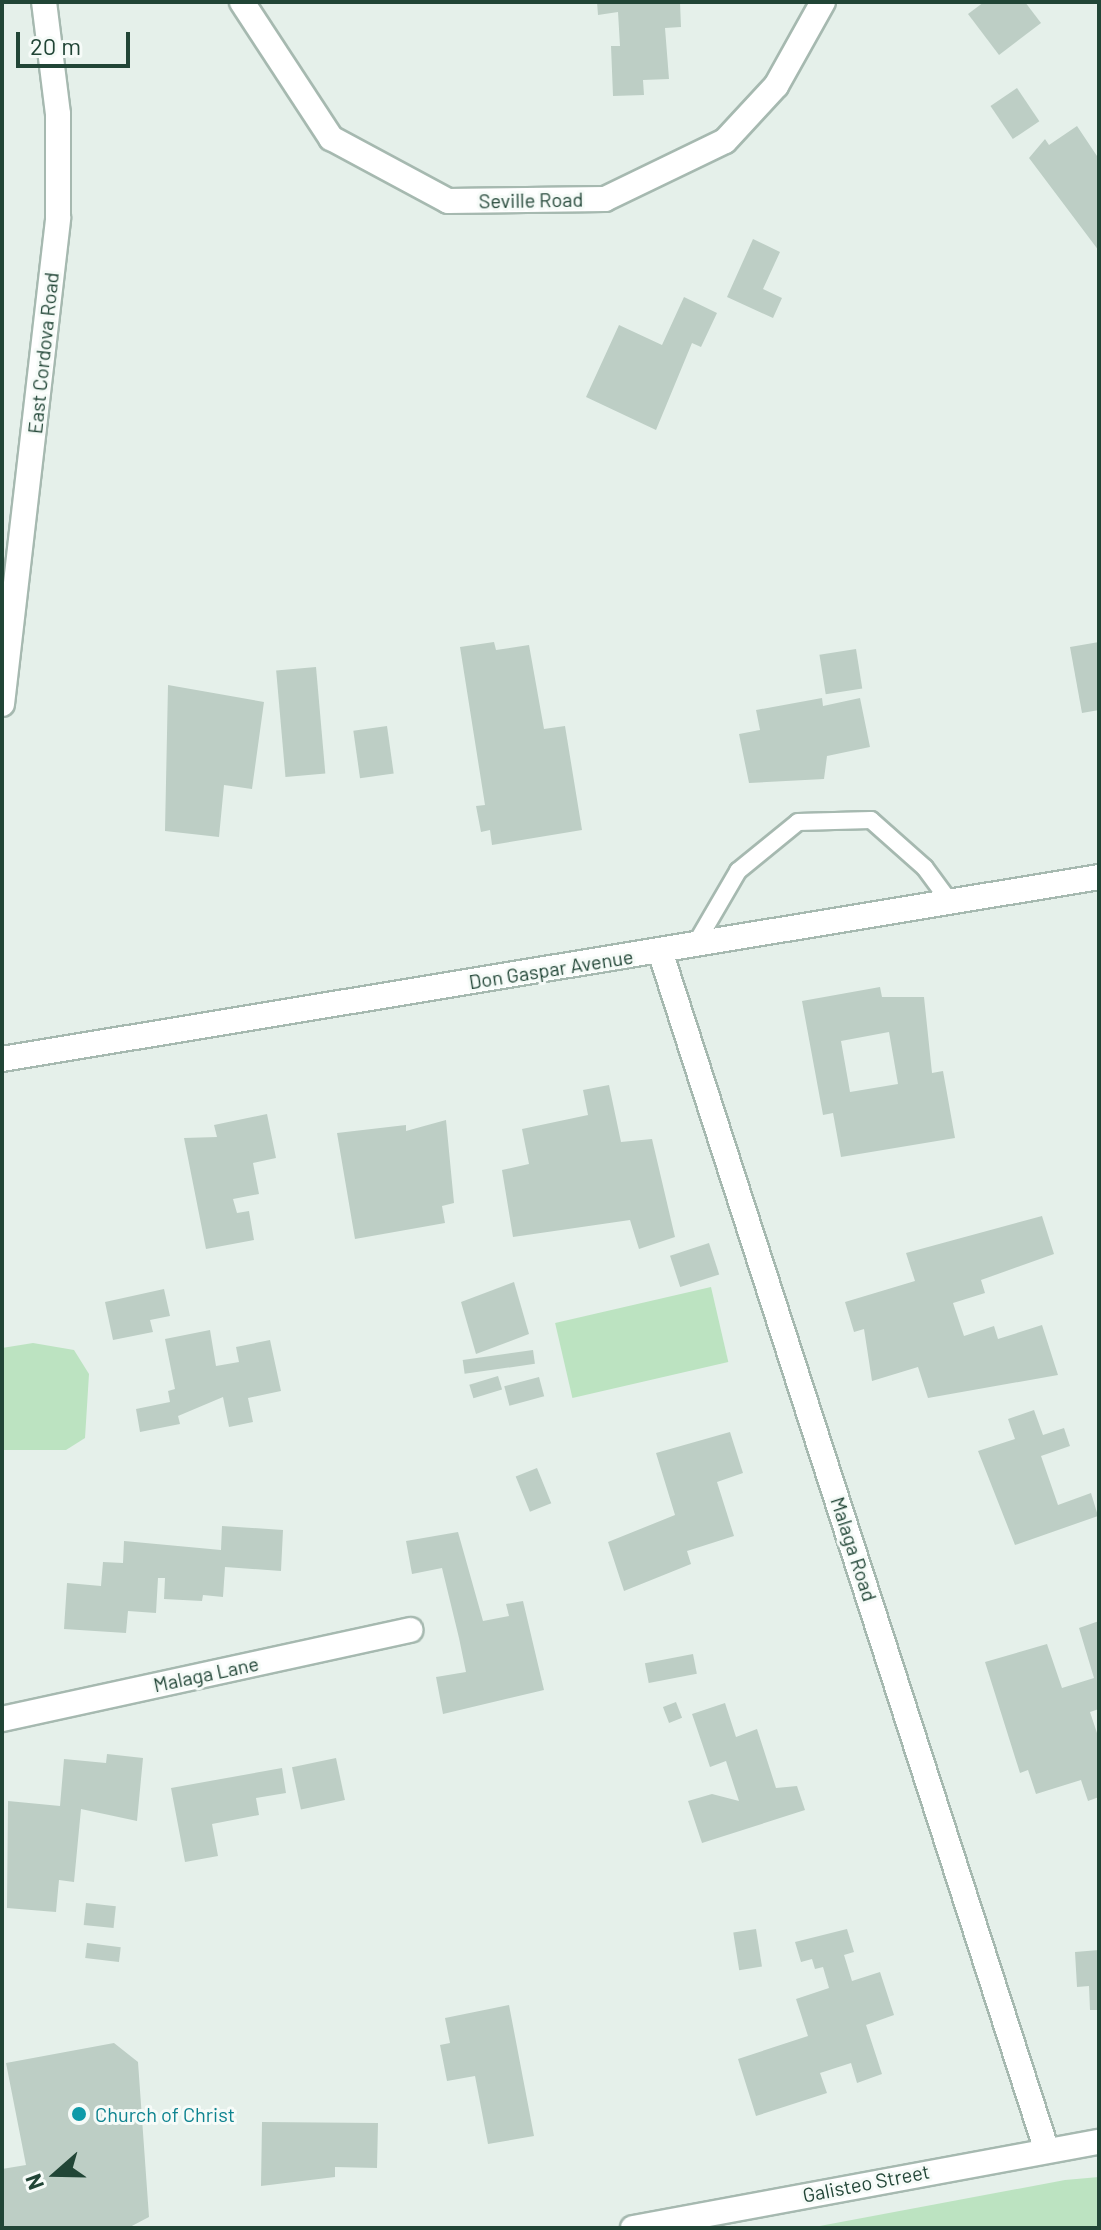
<!DOCTYPE html>
<style>
body{margin:0}
#map{position:relative;width:1101px;height:2230px;overflow:hidden;background:#e5f0ea;font-family:Barlow,sans-serif}
div>[style]{position:absolute}
.green>*{inset:0;background:#bce3c1;transform-origin:0 0}
.building>*{inset:0;background:#bdcec5;transform-origin:0 0}
.roads{filter:drop-shadow(2px 0 #a6b9b0) drop-shadow(-2px 0 #a6b9b0) drop-shadow(0 2px #a6b9b0) drop-shadow(0 -2px #a6b9b0)}
.lane>*{height:16px;margin:-8px;padding:0 8px;transform-origin:8px;border-radius:8px;background:#fff}
.street>*{height:24px;margin:-12px;padding:0 12px;transform-origin:12px;border-radius:12px;background:#fff}
.secondary>*{height:24px;margin:-12px;padding:0 12px;transform-origin:12px;border-radius:12px;background:#fff}
.dots>*{width:22px;height:22px;translate:-50% -50%;box-sizing:border-box;border:4px solid #f6fbf8;border-radius:50%}
span{translate:-50% -50%;white-space:nowrap;text-align:center;line-height:1.15;-webkit-text-stroke:6px #f6fbf8;paint-order:stroke}
.street-label{font-size:20px;color:#214536}
.culture-label{font-size:20px;color:#0d838f}
.left{translate:0 -50%;text-align:left}
.frame{position:absolute;inset:0;border:4px solid #214536;pointer-events:none}
.north{position:absolute;left:16px;top:2134px;width:80px;height:80px;-webkit-text-stroke:6px #f6fbf8;paint-order:stroke;rotate:250deg;font-size:22px;font-weight:700;line-height:32px;text-align:center;color:#214536}
.north::after{content:'';display:block;margin:auto;width:28px;height:36px;background:#214536;clip-path:polygon(50% 0,100% 100%,50% 72%,0 100%)}
.scale{position:absolute;left:16px;top:32px;width:114px;height:36px;box-sizing:border-box;border:4px solid #214536;border-top:0;padding-left:10px;font-size:24px;line-height:28px;white-space:nowrap;color:#214536;-webkit-text-stroke:6px #f6fbf8;paint-order:stroke}
</style>
<div id="map">
<div class="green">
<div style="left:711px;top:1287px;width:77px;height:160px;rotate:77deg"></div>
<div style="clip-path:polygon(33px 1343px,74px 1350px,89px 1374px,85px 1438px,66px 1450px,2px 1450px,2px 1348px)"></div>
<div style="clip-path:polygon(1099px 2177px,1099px 2228px,809px 2228px,1065px 2180px)"></div>
</div>
<div class="building">
<div style="clip-path:polygon(597px 2px,680px 2px,681px 27px,665px 28px,669px 79px,643px 80px,644px 95px,613px 96px,611px 46px,620px 46px,618px 12px,598px 15px)"></div>
<div style="clip-path:polygon(984px 2px,1025px 2px,1041px 23px,999px 55px,968px 14px)"></div>
<div style="left:1017px;top:88px;width:40px;height:32px;rotate:56deg"></div>
<div style="clip-path:polygon(1077px 126px,1099px 159px,1099px 251px,1029px 158px,1045px 139px,1049px 145px)"></div>
<div style="clip-path:polygon(753px 239px,780px 252px,763px 289px,782px 298px,773px 318px,727px 297px)"></div>
<div style="clip-path:polygon(684px 297px,717px 313px,701px 347px,692px 343px,656px 430px,586px 397px,619px 325px,662px 345px)"></div>
<div style="clip-path:polygon(494px 642px,496px 650px,529px 645px,544px 729px,565px 726px,582px 830px,492px 845px,490px 830px,481px 832px,476px 806px,485px 805px,460px 647px)"></div>
<div style="clip-path:polygon(1099px 642px,1099px 710px,1082px 713px,1070px 647px)"></div>
<div style="left:856px;top:649px;width:40px;height:37px;rotate:81deg"></div>
<div style="left:316px;top:667px;width:107px;height:40px;rotate:85deg"></div>
<div style="clip-path:polygon(168px 685px,264px 702px,252px 789px,224px 785px,219px 837px,165px 831px)"></div>
<div style="clip-path:polygon(822px 698px,823px 706px,860px 698px,870px 747px,827px 756px,824px 779px,749px 783px,739px 734px,760px 730px,756px 710px)"></div>
<div style="left:387px;top:726px;width:48px;height:34px;rotate:82deg"></div>
<div style="clip-path:polygon(evenodd,880px 987px,882px 997px,924px 997px,932px 1073px,943px 1071px,955px 1138px,841px 1157px,833px 1113px,823px 1115px,802px 1001px,880px 987px,889px 1032px,898px 1084px,850px 1092px,841px 1041px,889px 1032px)"></div>
<div style="clip-path:polygon(609px 1085px,621px 1142px,652px 1139px,675px 1237px,639px 1249px,630px 1220px,513px 1237px,502px 1170px,529px 1164px,522px 1129px,588px 1115px,583px 1090px)"></div>
<div style="clip-path:polygon(267px 1114px,276px 1158px,253px 1163px,259px 1194px,233px 1199px,237px 1213px,249px 1211px,254px 1240px,206px 1249px,184px 1138px,217px 1137px,214px 1125px)"></div>
<div style="clip-path:polygon(446px 1120px,454px 1203px,442px 1206px,445px 1223px,355px 1239px,337px 1133px,406px 1125px,406px 1131px)"></div>
<div style="clip-path:polygon(1042px 1216px,1054px 1254px,981px 1280px,985px 1293px,953px 1303px,964px 1336px,994px 1326px,998px 1339px,1042px 1325px,1058px 1375px,928px 1398px,918px 1367px,872px 1381px,864px 1329px,854px 1332px,845px 1302px,915px 1281px,906px 1253px)"></div>
<div style="left:709px;top:1243px;width:33px;height:41px;rotate:72deg"></div>
<div style="clip-path:polygon(514px 1282px,529px 1334px,476px 1354px,461px 1302px)"></div>
<div style="clip-path:polygon(164px 1289px,170px 1316px,150px 1320px,153px 1332px,113px 1340px,105px 1302px)"></div>
<div style="clip-path:polygon(210px 1330px,216px 1366px,239px 1362px,236px 1347px,270px 1340px,281px 1391px,248px 1398px,253px 1422px,229px 1427px,223px 1397px,178px 1416px,180px 1424px,140px 1432px,136px 1409px,170px 1402px,168px 1391px,175px 1389px,165px 1339px)"></div>
<div style="left:533px;top:1350px;width:14px;height:71px;rotate:82deg"></div>
<div style="left:498px;top:1376px;width:14px;height:30px;rotate:73deg"></div>
<div style="left:539px;top:1377px;width:20px;height:36px;rotate:75deg"></div>
<div style="clip-path:polygon(1034px 1410px,1043px 1435px,1064px 1428px,1070px 1446px,1041px 1456px,1058px 1505px,1091px 1493px,1098px 1516px,1015px 1545px,978px 1451px,1015px 1439px,1008px 1419px)"></div>
<div style="clip-path:polygon(730px 1432px,743px 1473px,717px 1482px,734px 1536px,687px 1551px,691px 1564px,624px 1591px,608px 1542px,675px 1515px,656px 1453px)"></div>
<div style="left:537px;top:1468px;width:38px;height:23px;rotate:68deg"></div>
<div style="clip-path:polygon(222px 1526px,283px 1530px,281px 1571px,225px 1567px,223px 1597px,203px 1595px,202px 1601px,164px 1599px,165px 1578px,158px 1578px,156px 1613px,128px 1611px,126px 1633px,64px 1629px,67px 1583px,101px 1586px,103px 1562px,123px 1563px,124px 1541px,221px 1550px)"></div>
<div style="clip-path:polygon(458px 1532px,483px 1621px,509px 1616px,506px 1604px,523px 1601px,544px 1690px,443px 1714px,436px 1677px,466px 1672px,459px 1638px,442px 1568px,412px 1574px,406px 1541px)"></div>
<div style="clip-path:polygon(1099px 1621px,1099px 1709px,1090px 1712px,1099px 1739px,1099px 1797px,1088px 1801px,1081px 1780px,1036px 1794px,1028px 1770px,1020px 1773px,985px 1662px,1047px 1644px,1062px 1688px,1094px 1678px,1079px 1628px)"></div>
<div style="left:693px;top:1654px;width:20px;height:49px;rotate:79deg"></div>
<div style="left:676px;top:1702px;width:17px;height:14px;rotate:69deg"></div>
<div style="clip-path:polygon(725px 1703px,736px 1737px,757px 1729px,776px 1788px,797px 1786px,805px 1810px,702px 1843px,688px 1801px,712px 1794px,739px 1801px,726px 1761px,710px 1767px,692px 1714px)"></div>
<div style="clip-path:polygon(107px 1754px,143px 1758px,137px 1821px,81px 1809px,74px 1882px,59px 1880px,56px 1912px,7px 1908px,8px 1801px,60px 1806px,64px 1759px,106px 1763px)"></div>
<div style="left:336px;top:1758px;width:43px;height:45px;rotate:78deg"></div>
<div style="clip-path:polygon(282px 1768px,286px 1793px,256px 1798px,259px 1815px,212px 1824px,218px 1856px,185px 1862px,171px 1788px)"></div>
<div style="left:86px;top:1903px;width:30px;height:22px;rotate:6deg"></div>
<div style="left:756px;top:1929px;width:38px;height:23px;rotate:81deg"></div>
<div style="clip-path:polygon(847px 1929px,854px 1952px,844px 1955px,852px 1981px,880px 1972px,894px 2015px,866px 2025px,882px 2074px,857px 2083px,851px 2063px,820px 2073px,827px 2093px,756px 2116px,738px 2059px,808px 2036px,796px 1999px,829px 1988px,823px 1967px,815px 1969px,812px 1959px,801px 1962px,795px 1942px)"></div>
<div style="left:87px;top:1943px;width:34px;height:15px;rotate:7deg"></div>
<div style="clip-path:polygon(1099px 1950px,1099px 2010px,1090px 2010px,1089px 1986px,1077px 1987px,1075px 1952px)"></div>
<div style="clip-path:polygon(509px 2005px,534px 2136px,488px 2144px,475px 2076px,447px 2081px,440px 2045px,450px 2043px,445px 2018px)"></div>
<div style="clip-path:polygon(114px 2043px,138px 2062px,149px 2217px,128px 2228px,2px 2228px,2px 2169px,26px 2165px,6px 2063px)"></div>
<div style="clip-path:polygon(262px 2122px,378px 2123px,377px 2168px,335px 2167px,335px 2177px,261px 2186px)"></div>
</div>
<div class="roads">
<div class="lane">
<div style="left:695px;top:945px;width:86px;rotate:-59.8deg"></div>
<div style="left:738px;top:871px;width:77px;rotate:-39.2deg"></div>
<div style="left:798px;top:822px;width:73px;rotate:-1.6deg"></div>
<div style="left:871px;top:820px;width:72px;rotate:41.6deg"></div>
<div style="left:925px;top:868px;width:42px;rotate:53.7deg"></div>
</div>
<div class="street">
<div style="left:242px;top:2px;width:163px;rotate:56.8deg"></div>
<div style="left:331px;top:138px;width:133px;rotate:28.3deg"></div>
<div style="left:448px;top:201px;width:157px;rotate:-0.7deg"></div>
<div style="left:605px;top:199px;width:133px;rotate:-25.8deg"></div>
<div style="left:725px;top:141px;width:75px;rotate:-47.2deg"></div>
<div style="left:776px;top:86px;width:96px;rotate:-60.8deg"></div>
<div style="left:660px;top:951px;width:1258px;rotate:72.13deg"></div>
<div style="left:2px;top:1719px;width:418px;rotate:-12.3deg"></div>
</div>
<div class="secondary">
<div style="left:2px;top:704px;width:490px;rotate:-83.4deg"></div>
<div style="left:58px;top:217px;width:103px;rotate:-90deg"></div>
<div style="left:58px;top:114px;width:113px;rotate:-97.1deg"></div>
<div style="left:2px;top:1059px;width:1112px;rotate:-9.42deg"></div>
<div style="left:633px;top:2228px;width:474px;rotate:-10.5deg"></div>
</div>
</div>
<div class="dots">
<div style="left:79px;top:2114px;background:#0f9aa8"></div>
</div>
<div class="street-label">
<span style="left:531px;top:200px;rotate:-1deg">Seville Road</span>
<span style="left:43px;top:353px;rotate:-84deg">East Cordova Road</span>
<span style="left:551px;top:969px;rotate:-9deg">Don Gaspar Avenue</span>
<span style="left:854px;top:1549px;rotate:72deg">Malaga Road</span>
<span style="left:206px;top:1674px;rotate:-12deg">Malaga Lane</span>
<span style="left:866px;top:2183px;rotate:-11deg">Galisteo Street</span>
</div>
<div class="culture-label">
<span class="left" style="left:95px;top:2114px">Church of Christ</span>
</div>
<div class="frame"></div>
<div class="north">N</div>
<div class="scale">20 m</div>
</div>
